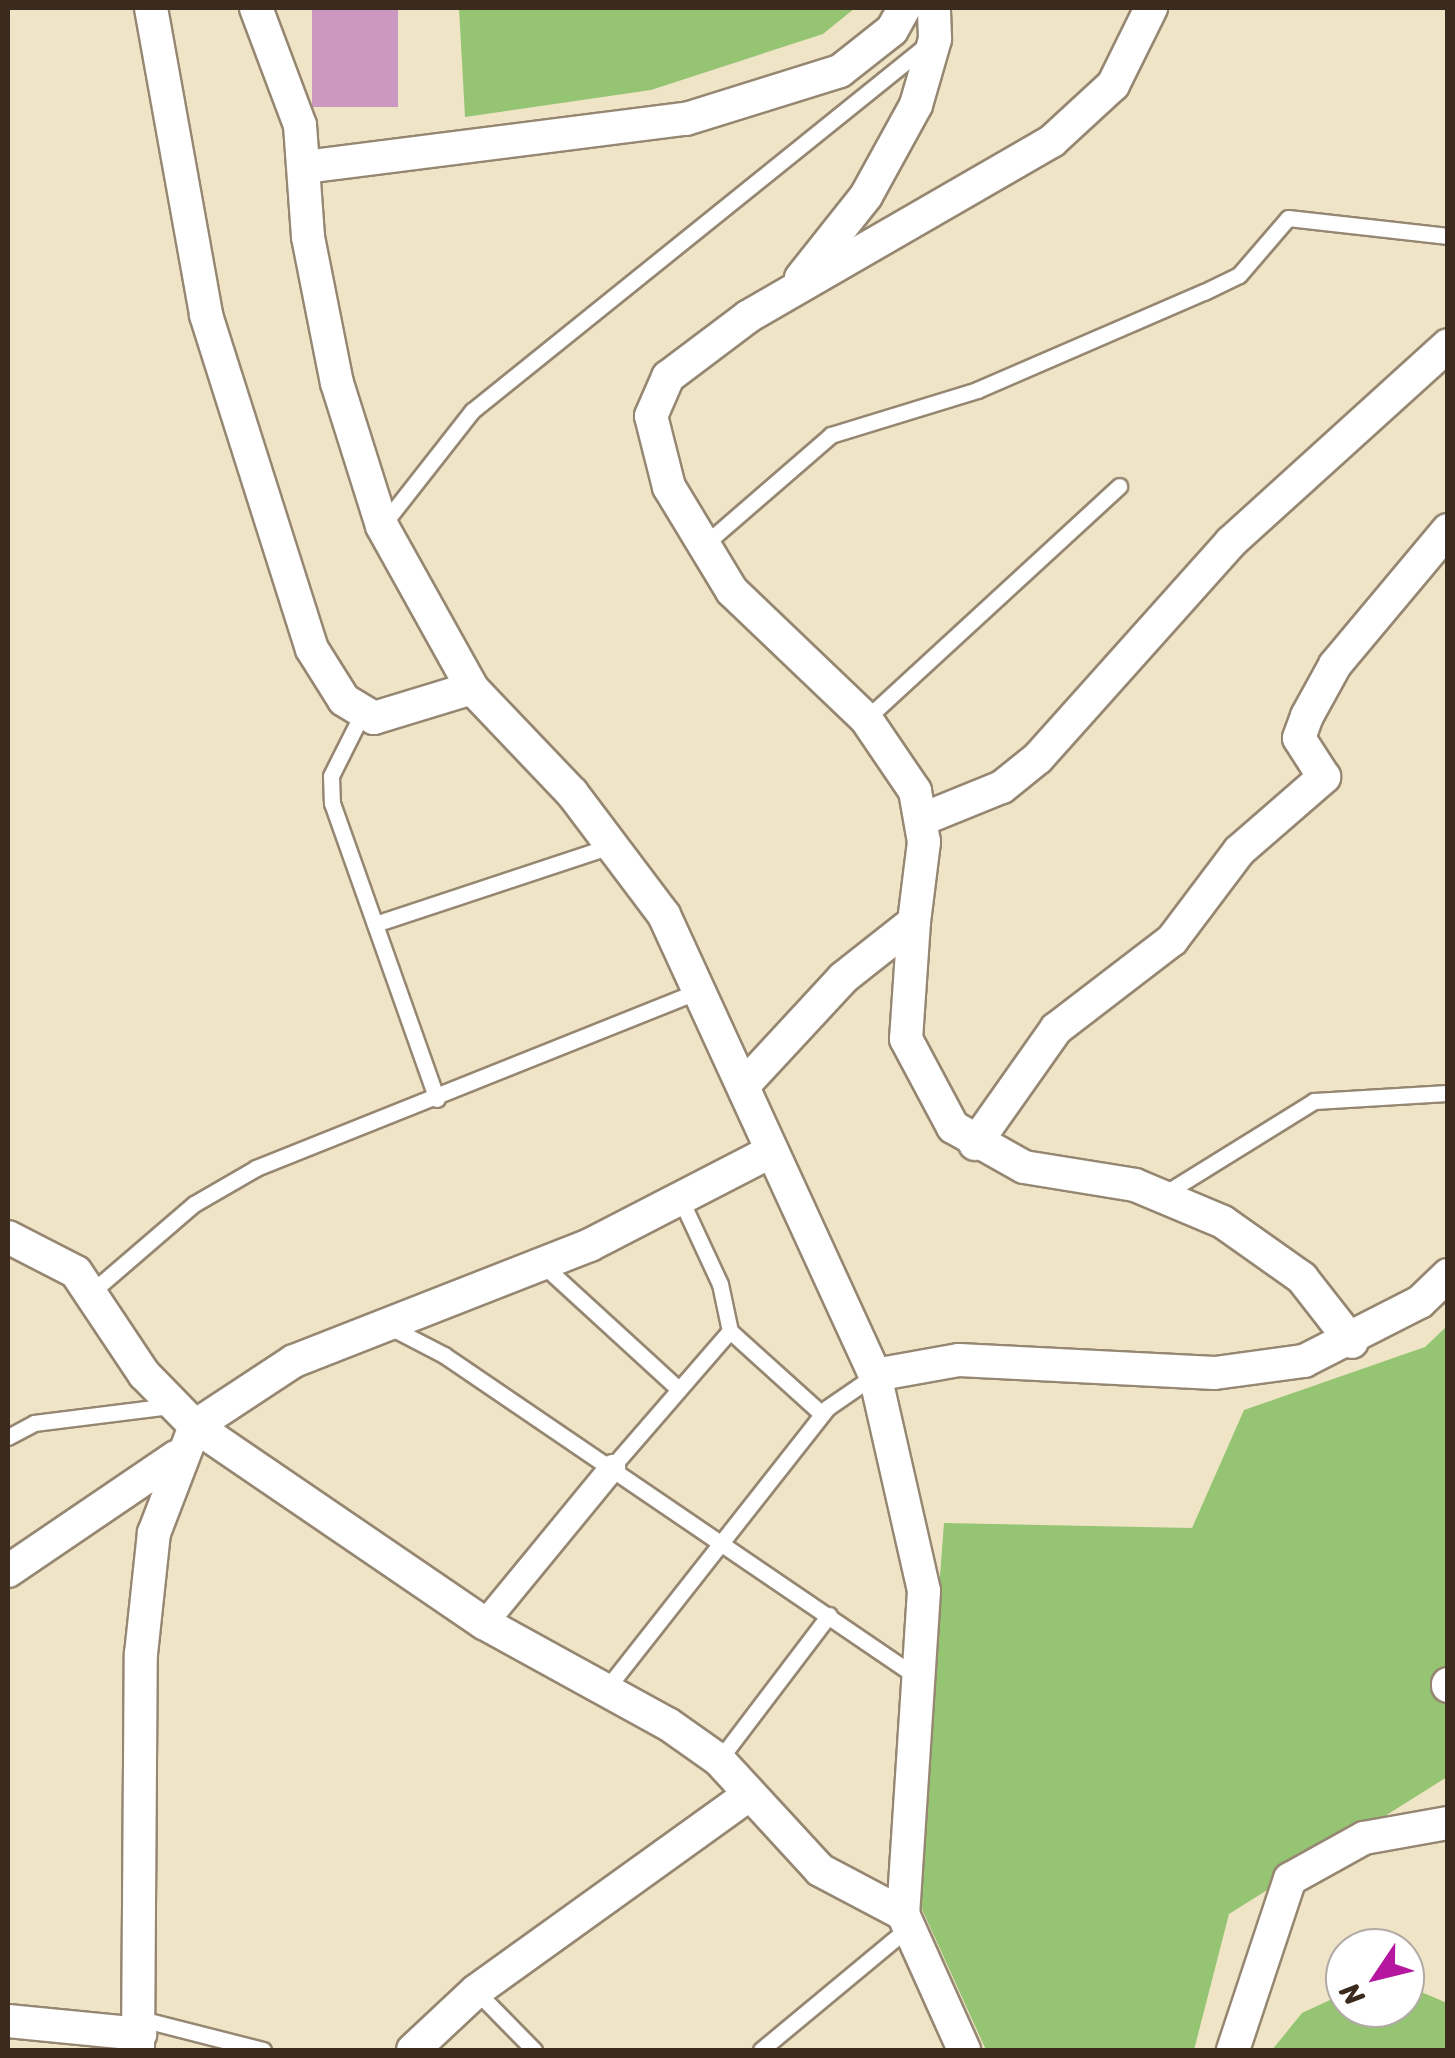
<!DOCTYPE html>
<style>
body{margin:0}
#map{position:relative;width:1455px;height:2058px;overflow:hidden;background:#f0e4c7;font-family:Sriracha,sans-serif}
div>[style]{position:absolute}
.green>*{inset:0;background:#95c473}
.building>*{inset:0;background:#ca98c0;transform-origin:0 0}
.roads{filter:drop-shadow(2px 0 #968772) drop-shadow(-2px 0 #968772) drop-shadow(0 2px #968772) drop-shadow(0 -2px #968772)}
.service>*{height:15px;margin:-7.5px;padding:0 7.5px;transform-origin:7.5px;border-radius:7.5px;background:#fff}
.pedestrian>*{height:25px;margin:-12.5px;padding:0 12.5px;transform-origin:12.5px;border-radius:12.5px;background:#fff}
.minor>*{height:32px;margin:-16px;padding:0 16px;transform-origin:16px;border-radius:16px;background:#fff}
span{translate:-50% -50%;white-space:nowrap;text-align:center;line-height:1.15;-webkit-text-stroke:8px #fff;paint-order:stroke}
.frame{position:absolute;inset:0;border:10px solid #3b2a1e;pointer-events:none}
.north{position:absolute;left:1325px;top:1928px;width:100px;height:100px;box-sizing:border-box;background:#fff;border:2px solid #b1aaa5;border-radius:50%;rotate:235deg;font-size:28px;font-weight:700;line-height:40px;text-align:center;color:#3b2a1e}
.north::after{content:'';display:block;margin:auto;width:35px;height:45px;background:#b5179e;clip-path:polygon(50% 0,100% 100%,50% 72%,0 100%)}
</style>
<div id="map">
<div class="green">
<div style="clip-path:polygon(459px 8px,855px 8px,823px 34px,651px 90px,465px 117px)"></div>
<div style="clip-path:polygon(1447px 1326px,1447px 1777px,1229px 1914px,1194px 2050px,986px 2050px,916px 1896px,944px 1523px,1192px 1528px,1244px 1410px,1425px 1347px)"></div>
<div style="clip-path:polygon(1405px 1985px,1447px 2003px,1447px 2050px,1272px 2050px,1302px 2013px,1345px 1993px,1345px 2008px,1405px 2008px)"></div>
</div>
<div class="building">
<div style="left:312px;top:8px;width:86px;height:99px"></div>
</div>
<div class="roads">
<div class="service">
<div style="left:385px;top:522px;width:141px;rotate:-51.9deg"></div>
<div style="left:472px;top:411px;width:585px;rotate:-38.83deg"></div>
<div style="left:704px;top:545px;width:168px;rotate:-40.9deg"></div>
<div style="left:831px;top:435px;width:153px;rotate:-17.1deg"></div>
<div style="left:977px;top:390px;width:247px;rotate:-23.4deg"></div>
<div style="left:1204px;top:292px;width:39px;rotate:-26deg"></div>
<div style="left:1239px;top:275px;width:75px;rotate:-49.3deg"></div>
<div style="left:1288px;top:218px;width:161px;rotate:6.4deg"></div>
<div style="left:362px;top:714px;width:69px;rotate:116.6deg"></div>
<div style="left:331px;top:776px;width:27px;rotate:88deg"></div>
<div style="left:332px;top:803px;width:314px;rotate:70.5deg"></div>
<div style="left:866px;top:719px;width:344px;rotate:-42.6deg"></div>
<div style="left:375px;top:924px;width:249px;rotate:-18.3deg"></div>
<div style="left:1161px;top:1196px;width:180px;rotate:-31.8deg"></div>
<div style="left:1314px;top:1101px;width:134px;rotate:-3.4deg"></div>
<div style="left:542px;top:1264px;width:182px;rotate:42.5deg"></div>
<div style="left:94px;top:1290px;width:132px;rotate:-40.7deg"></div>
<div style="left:194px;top:1204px;width:72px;rotate:-30.1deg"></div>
<div style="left:256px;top:1168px;width:479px;rotate:-21.8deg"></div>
<div style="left:390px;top:1327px;width:61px;rotate:27.4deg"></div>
<div style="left:444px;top:1355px;width:576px;rotate:34.24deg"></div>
<div style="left:730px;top:1331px;width:124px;rotate:42.1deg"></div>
<div style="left:8px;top:1437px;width:30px;rotate:-28deg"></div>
<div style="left:34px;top:1423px;width:137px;rotate:-7.1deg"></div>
<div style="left:612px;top:1467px;width:180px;rotate:-49.1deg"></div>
<div style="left:730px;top:1331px;width:48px;rotate:-102deg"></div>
<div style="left:720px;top:1284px;width:90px;rotate:-114.9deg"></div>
<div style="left:607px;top:1688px;width:356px;rotate:-51.8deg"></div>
<div style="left:827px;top:1408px;width:58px;rotate:-34.5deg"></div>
<div style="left:719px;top:1760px;width:182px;rotate:-52.8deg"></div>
<div style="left:476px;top:1991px;width:83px;rotate:45.5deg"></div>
<div style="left:141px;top:2019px;width:126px;rotate:14.3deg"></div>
<div style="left:761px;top:2050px;width:192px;rotate:-39.7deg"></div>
</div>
<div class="pedestrian">
<div style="left:484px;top:1623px;width:202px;rotate:-50.6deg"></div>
</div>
<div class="minor">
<div style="left:151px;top:8px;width:312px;rotate:79.8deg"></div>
<div style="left:206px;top:315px;width:350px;rotate:72.4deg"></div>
<div style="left:312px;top:649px;width:60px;rotate:57.9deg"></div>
<div style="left:344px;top:700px;width:35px;rotate:31deg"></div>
<div style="left:374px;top:718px;width:102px;rotate:-17deg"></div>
<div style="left:256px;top:8px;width:125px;rotate:69.4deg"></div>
<div style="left:300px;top:125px;width:112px;rotate:85.9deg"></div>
<div style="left:308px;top:237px;width:149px;rotate:78.8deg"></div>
<div style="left:337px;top:383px;width:150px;rotate:72.5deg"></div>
<div style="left:382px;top:526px;width:185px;rotate:60.9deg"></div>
<div style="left:472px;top:688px;width:145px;rotate:46.4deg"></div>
<div style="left:572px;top:793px;width:153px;rotate:53deg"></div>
<div style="left:664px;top:915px;width:506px;rotate:65.36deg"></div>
<div style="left:875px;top:1375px;width:221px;rotate:77.2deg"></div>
<div style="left:924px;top:1591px;width:324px;rotate:93.7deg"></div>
<div style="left:903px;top:1914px;width:149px;rotate:65.8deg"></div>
<div style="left:304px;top:167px;width:385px;rotate:-7.2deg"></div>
<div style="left:686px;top:119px;width:161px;rotate:-17.3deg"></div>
<div style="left:840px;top:71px;width:66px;rotate:-38.3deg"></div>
<div style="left:892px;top:30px;width:25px;rotate:-61deg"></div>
<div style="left:801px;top:278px;width:105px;rotate:-51.6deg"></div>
<div style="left:866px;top:196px;width:104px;rotate:-61.2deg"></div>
<div style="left:916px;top:105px;width:69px;rotate:-73.9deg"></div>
<div style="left:935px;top:39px;width:31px;rotate:-92deg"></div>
<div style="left:923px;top:819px;width:85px;rotate:-22.1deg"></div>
<div style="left:1002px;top:787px;width:46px;rotate:-38.9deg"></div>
<div style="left:1038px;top:758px;width:290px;rotate:-48.2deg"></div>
<div style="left:1231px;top:542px;width:293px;rotate:-42.2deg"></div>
<div style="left:914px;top:922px;width:81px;rotate:-82.9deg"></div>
<div style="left:924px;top:842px;width:52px;rotate:-100deg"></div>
<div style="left:915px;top:791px;width:87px;rotate:-124.2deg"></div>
<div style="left:866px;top:719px;width:185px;rotate:-136.3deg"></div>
<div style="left:732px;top:591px;width:122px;rotate:-121.2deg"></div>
<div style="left:669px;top:487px;width:73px;rotate:-104.2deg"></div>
<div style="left:651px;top:416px;width:43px;rotate:-66.4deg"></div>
<div style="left:668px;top:377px;width:101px;rotate:-37deg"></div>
<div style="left:749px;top:316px;width:350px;rotate:-30deg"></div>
<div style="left:1052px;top:141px;width:83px;rotate:-42.6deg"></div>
<div style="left:1113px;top:85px;width:86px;rotate:-63.7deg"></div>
<div style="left:745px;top:1084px;width:144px;rotate:-47.2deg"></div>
<div style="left:843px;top:978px;width:90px;rotate:-38.3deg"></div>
<div style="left:914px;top:922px;width:117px;rotate:93.9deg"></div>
<div style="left:906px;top:1039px;width:100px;rotate:61.9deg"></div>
<div style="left:953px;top:1127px;width:81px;rotate:29.4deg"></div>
<div style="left:1024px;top:1167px;width:112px;rotate:9.2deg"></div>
<div style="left:1135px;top:1185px;width:95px;rotate:22.8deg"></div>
<div style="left:1223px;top:1222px;width:97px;rotate:35.3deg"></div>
<div style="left:1302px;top:1278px;width:81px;rotate:52deg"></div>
<div style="left:975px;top:1144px;width:141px;rotate:-54.8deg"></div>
<div style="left:1056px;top:1029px;width:146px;rotate:-37.5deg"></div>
<div style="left:1172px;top:940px;width:111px;rotate:-53deg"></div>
<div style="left:1239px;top:851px;width:113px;rotate:-41deg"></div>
<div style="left:1324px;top:777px;width:46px;rotate:-122.7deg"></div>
<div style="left:1299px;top:738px;width:23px;rotate:-70deg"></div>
<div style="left:1307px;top:716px;width:58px;rotate:-61.2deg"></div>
<div style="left:1335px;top:665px;width:176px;rotate:-50.1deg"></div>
<div style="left:8px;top:1237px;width:76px;rotate:27.2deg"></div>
<div style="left:76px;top:1272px;width:123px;rotate:56.3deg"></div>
<div style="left:144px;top:1374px;width:73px;rotate:45.6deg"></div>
<div style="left:195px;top:1426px;width:350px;rotate:34.3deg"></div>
<div style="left:484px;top:1623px;width:210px;rotate:28.8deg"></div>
<div style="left:668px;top:1724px;width:62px;rotate:35.2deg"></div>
<div style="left:719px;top:1760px;width:149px;rotate:47.4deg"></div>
<div style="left:820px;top:1870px;width:94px;rotate:27.9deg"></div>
<div style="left:875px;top:1375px;width:85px;rotate:-10.1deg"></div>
<div style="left:959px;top:1360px;width:256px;rotate:2.9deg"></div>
<div style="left:1215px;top:1373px;width:90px;rotate:-7.7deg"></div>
<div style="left:1304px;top:1361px;width:130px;rotate:-27deg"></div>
<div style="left:1420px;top:1302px;width:39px;rotate:-44deg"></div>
<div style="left:8px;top:1571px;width:203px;rotate:-34.2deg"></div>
<div style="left:1448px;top:1684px;width:2px;rotate:90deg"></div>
<div style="left:8px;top:2021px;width:133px;rotate:5.6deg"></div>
<div style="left:138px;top:2050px;width:396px;rotate:-89.6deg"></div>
<div style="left:141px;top:1654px;width:122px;rotate:-83.9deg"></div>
<div style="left:154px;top:1533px;width:115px;rotate:-69deg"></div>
<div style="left:195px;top:1426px;width:118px;rotate:-33.3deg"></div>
<div style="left:294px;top:1361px;width:318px;rotate:-21.4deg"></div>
<div style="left:590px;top:1245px;width:203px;rotate:-27.3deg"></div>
<div style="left:413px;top:2050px;width:86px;rotate:-43.1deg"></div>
<div style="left:476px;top:1991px;width:334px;rotate:-35.7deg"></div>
<div style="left:1233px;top:2050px;width:180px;rotate:-71.6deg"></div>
<div style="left:1290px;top:1879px;width:85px;rotate:-29deg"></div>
<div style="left:1364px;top:1838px;width:85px;rotate:-10.1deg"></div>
</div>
</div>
<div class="frame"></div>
<div class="north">N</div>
</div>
